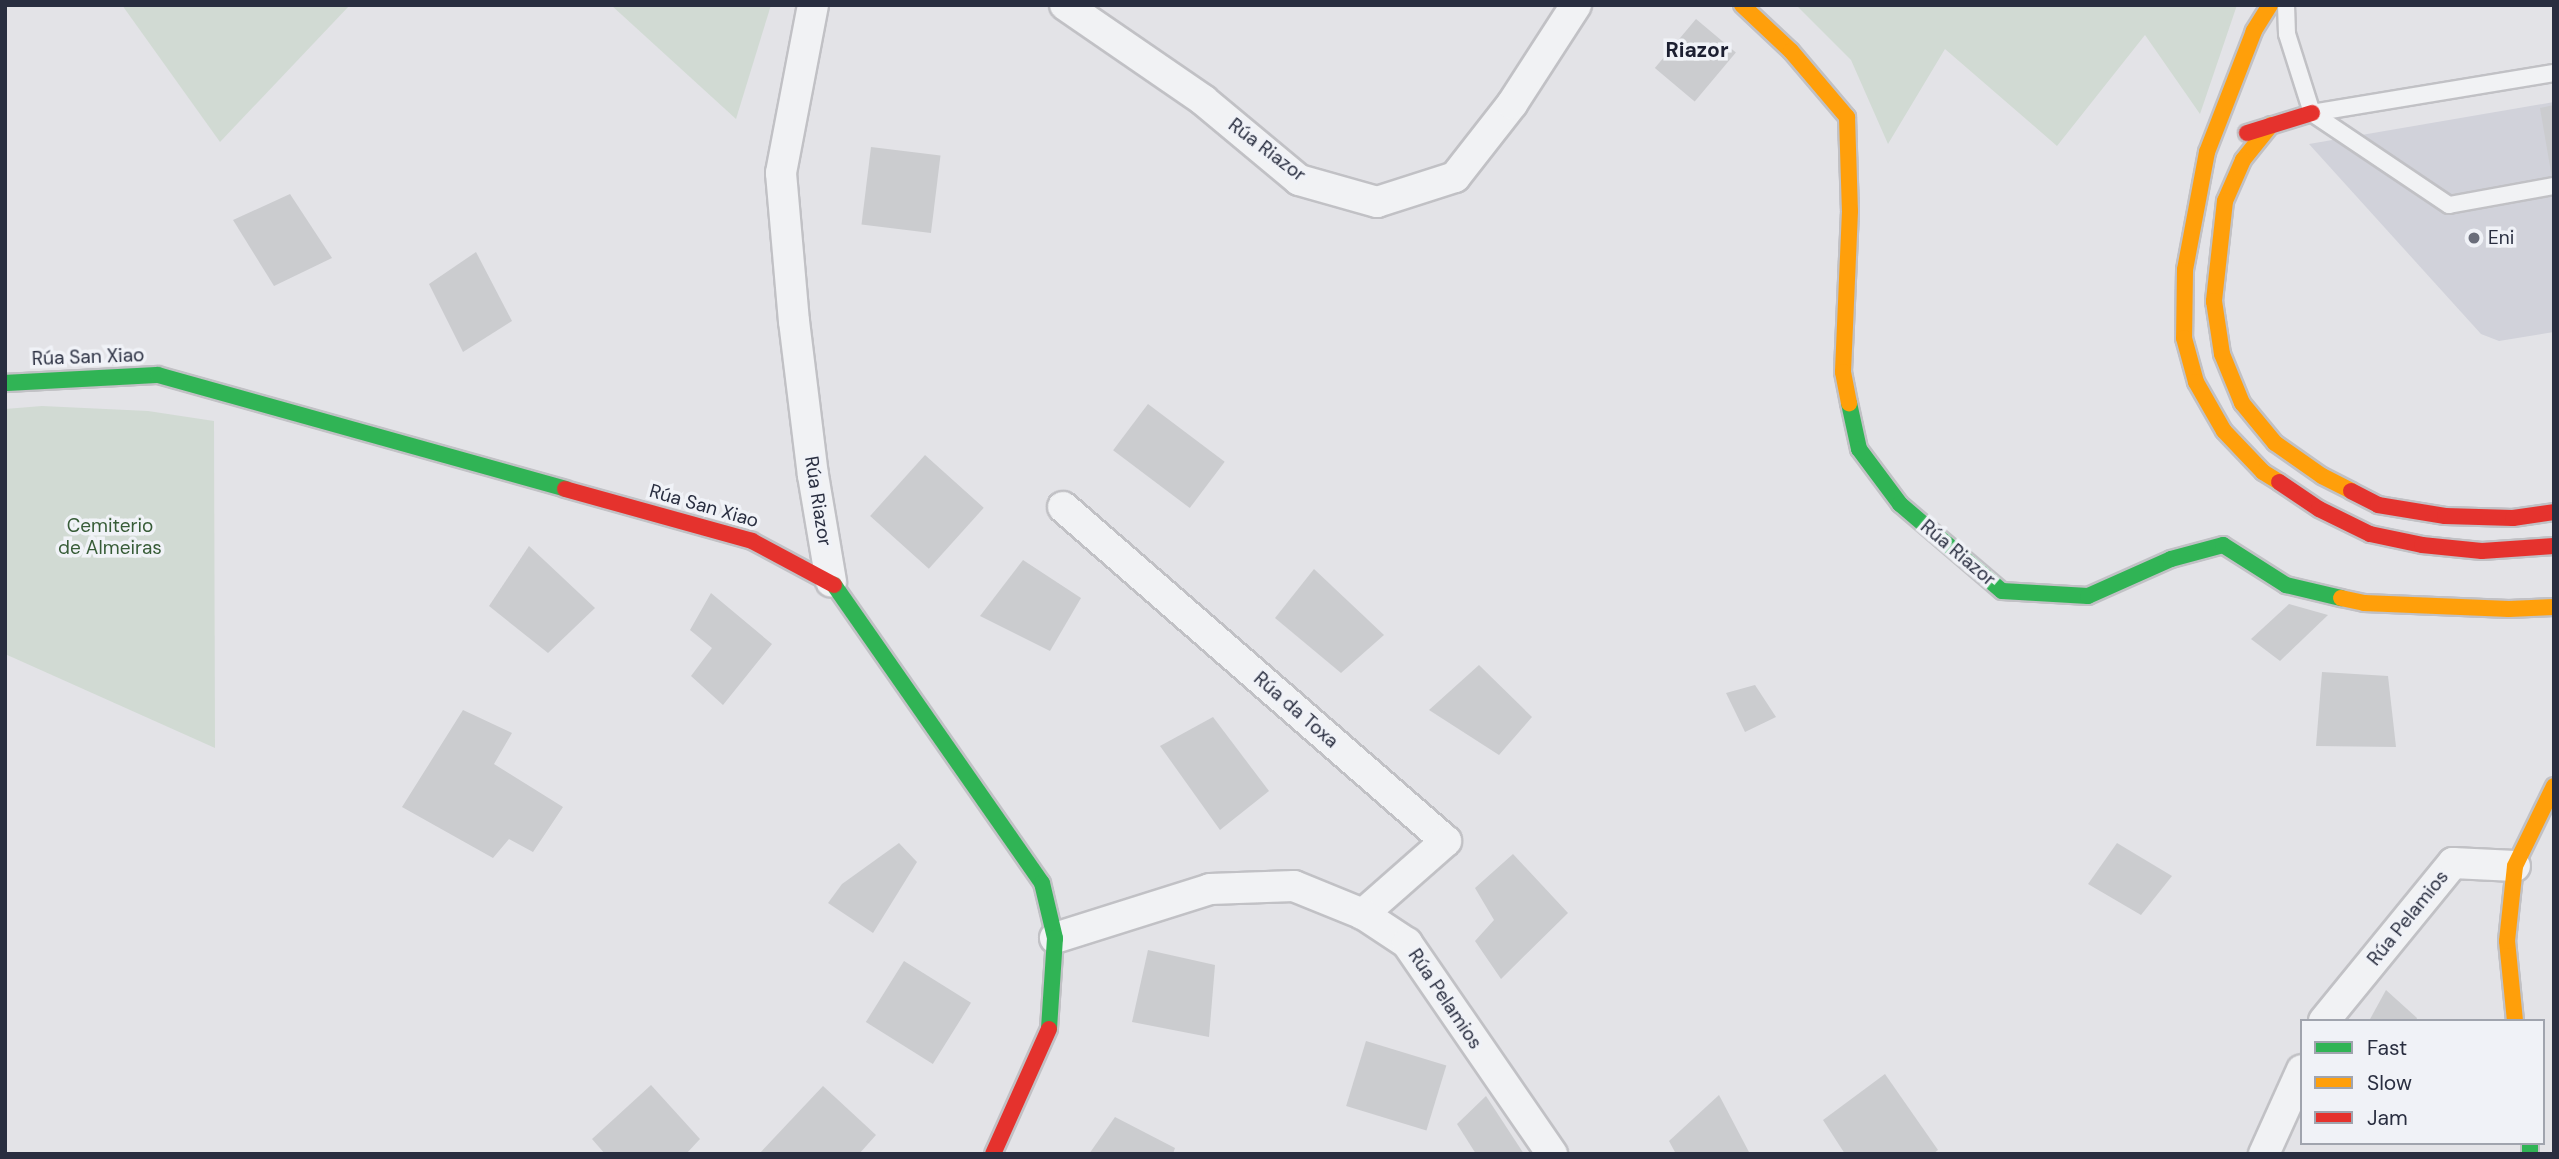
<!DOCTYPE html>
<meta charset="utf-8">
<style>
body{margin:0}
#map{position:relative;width:2559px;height:1159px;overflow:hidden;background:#e3e3e7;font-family:"DM Sans",sans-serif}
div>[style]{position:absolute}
.built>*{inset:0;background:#d1d2da}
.green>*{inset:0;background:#d1dad3}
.building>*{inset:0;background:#cbcccf;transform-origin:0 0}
.roads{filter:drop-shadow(2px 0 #c1c1c5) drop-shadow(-2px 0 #c1c1c5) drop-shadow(0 2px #c1c1c5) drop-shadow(0 -2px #c1c1c5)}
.lane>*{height:16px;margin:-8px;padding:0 8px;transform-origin:8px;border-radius:8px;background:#f1f2f4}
.street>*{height:30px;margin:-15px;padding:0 15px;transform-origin:15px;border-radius:15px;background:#f1f2f4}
.fast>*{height:16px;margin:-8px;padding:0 8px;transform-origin:8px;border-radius:8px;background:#30b455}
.slow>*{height:16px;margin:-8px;padding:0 8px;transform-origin:8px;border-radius:8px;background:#ff9f0a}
.jam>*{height:16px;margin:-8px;padding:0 8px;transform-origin:8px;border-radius:8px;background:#e5322d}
.dots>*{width:19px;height:19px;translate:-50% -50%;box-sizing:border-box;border:4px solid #f0f2f7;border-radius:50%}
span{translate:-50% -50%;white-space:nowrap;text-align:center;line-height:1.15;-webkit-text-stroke:7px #f0f2f7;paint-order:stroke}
.street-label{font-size:19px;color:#292e40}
.poi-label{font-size:19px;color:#292e40}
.left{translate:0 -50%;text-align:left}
.park-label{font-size:19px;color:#375c37}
.neighbourhood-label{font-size:21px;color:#1c1f31;font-weight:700}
.frame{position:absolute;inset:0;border:7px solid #292e40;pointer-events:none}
.legend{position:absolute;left:2300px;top:1019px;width:245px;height:126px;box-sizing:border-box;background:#f0f2f7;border:2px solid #a0a4ae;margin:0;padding:9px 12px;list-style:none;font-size:21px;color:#292e40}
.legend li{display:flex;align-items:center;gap:14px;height:35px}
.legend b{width:35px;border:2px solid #a0a4ae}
</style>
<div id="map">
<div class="built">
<div style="clip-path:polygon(2554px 102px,2554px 332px,2499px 341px,2481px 334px,2309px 144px)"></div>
</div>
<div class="green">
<div style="clip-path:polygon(122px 5px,350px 5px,220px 142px)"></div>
<div style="clip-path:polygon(611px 5px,771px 5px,736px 119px)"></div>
<div style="clip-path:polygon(1796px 5px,2237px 5px,2200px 114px,2145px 35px,2057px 146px,1945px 49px,1888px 144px,1851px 60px)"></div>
<div style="clip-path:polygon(42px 406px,148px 411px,214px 421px,215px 748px,5px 654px,5px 409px)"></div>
</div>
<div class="building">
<div style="left:1696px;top:19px;width:52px;height:64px;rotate:40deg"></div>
<div style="clip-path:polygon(2554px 105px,2554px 178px,2552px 178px,2540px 108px)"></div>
<div style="left:871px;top:147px;width:70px;height:78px;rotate:7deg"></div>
<div style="clip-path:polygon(290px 194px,332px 258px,274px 286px,233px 220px)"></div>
<div style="clip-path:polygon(476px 252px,512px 321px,463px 352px,429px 284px)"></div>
<div style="left:1148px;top:404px;width:96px;height:58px;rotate:37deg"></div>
<div style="left:925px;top:455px;width:79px;height:82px;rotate:42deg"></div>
<div style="clip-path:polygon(529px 546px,595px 608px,548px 653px,489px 606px)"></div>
<div style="clip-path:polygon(1023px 560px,1081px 598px,1050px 651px,980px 616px)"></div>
<div style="clip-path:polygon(1314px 569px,1384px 635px,1341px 673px,1275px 618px)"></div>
<div style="clip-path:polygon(711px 593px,772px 644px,723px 705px,691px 676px,712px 648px,690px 630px)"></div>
<div style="clip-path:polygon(2289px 604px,2328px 615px,2280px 661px,2251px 639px)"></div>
<div style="clip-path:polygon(1479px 665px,1532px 717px,1499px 755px,1429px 710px)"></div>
<div style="clip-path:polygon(2322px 672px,2388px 676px,2396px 747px,2316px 746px)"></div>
<div style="clip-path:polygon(1755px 685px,1776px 717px,1745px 732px,1726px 693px)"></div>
<div style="clip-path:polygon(463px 710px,512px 733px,494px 764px,563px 807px,533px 852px,509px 839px,493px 858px,402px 807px)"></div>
<div style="clip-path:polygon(1213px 717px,1269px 791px,1220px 830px,1160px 746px)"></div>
<div style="clip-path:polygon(899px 843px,917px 862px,873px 933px,828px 903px,842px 884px)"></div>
<div style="clip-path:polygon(2117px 843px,2172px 876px,2141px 915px,2088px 884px)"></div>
<div style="clip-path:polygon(1513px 854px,1568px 913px,1501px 979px,1475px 941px,1494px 920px,1475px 888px)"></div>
<div style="clip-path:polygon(1148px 950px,1215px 965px,1209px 1037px,1132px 1022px)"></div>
<div style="left:904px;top:961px;width:79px;height:72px;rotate:32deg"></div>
<div style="clip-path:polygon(2386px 990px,2417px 1018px,2416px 1021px,2369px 1021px)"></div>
<div style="left:1366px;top:1041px;width:84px;height:68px;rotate:17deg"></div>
<div style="clip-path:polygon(1885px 1074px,1938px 1150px,1933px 1154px,1845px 1154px,1823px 1120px)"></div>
<div style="clip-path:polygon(651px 1085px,700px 1139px,686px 1154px,605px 1154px,592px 1139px)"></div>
<div style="clip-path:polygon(823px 1086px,876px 1135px,859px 1154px,759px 1154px)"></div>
<div style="clip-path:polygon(1719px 1095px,1750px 1154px,1676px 1154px,1669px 1141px)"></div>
<div style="clip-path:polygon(1486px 1096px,1524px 1154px,1476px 1154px,1457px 1124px)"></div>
<div style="clip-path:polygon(1115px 1117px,1175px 1148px,1173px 1154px,1089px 1154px)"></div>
</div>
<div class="roads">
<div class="lane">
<div style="left:2286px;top:5px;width:29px;rotate:88deg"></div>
<div style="left:2287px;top:34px;width:83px;rotate:72.4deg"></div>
<div style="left:2312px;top:113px;width:165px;rotate:33.9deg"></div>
<div style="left:2449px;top:205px;width:107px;rotate:-10.3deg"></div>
<div style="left:2312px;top:113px;width:245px;rotate:-9.4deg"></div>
</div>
<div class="street">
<div style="left:813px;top:5px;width:171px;rotate:100.8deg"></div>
<div style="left:781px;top:173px;width:149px;rotate:85deg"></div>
<div style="left:794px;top:321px;width:155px;rotate:83deg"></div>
<div style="left:813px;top:475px;width:108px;rotate:80.4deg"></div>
<div style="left:1065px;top:5px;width:168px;rotate:34.5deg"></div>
<div style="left:1203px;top:100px;width:125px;rotate:39.8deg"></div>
<div style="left:1299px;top:180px;width:81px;rotate:15.8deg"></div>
<div style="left:1377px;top:202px;width:82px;rotate:-17.8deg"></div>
<div style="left:1455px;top:177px;width:93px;rotate:-52deg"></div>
<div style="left:1512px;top:104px;width:118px;rotate:-57.1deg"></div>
<div style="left:1063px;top:507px;width:508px;rotate:41.09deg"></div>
<div style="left:1446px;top:841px;width:111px;rotate:138.7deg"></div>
<div style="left:1055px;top:938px;width:163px;rotate:-17.5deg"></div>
<div style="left:1210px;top:889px;width:84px;rotate:-2deg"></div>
<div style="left:1294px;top:886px;width:74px;rotate:22.1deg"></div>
<div style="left:1363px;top:914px;width:53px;rotate:33.4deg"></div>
<div style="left:1407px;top:943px;width:256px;rotate:55.5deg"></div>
<div style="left:2324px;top:1021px;width:204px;rotate:-50.8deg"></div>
<div style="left:2453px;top:863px;width:62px;rotate:2.8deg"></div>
<div style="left:2264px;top:1154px;width:92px;rotate:-65.7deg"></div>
</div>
<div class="fast">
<div style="left:5px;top:383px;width:153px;rotate:-3deg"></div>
<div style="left:158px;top:375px;width:423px;rotate:15.6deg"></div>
<div style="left:1849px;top:403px;width:47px;rotate:77.7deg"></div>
<div style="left:1859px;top:449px;width:69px;rotate:53.3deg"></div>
<div style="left:1900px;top:504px;width:134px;rotate:40.5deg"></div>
<div style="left:2002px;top:591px;width:86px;rotate:3.3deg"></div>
<div style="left:2088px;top:596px;width:91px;rotate:-24deg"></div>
<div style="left:2171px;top:559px;width:54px;rotate:-15.1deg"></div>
<div style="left:2223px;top:545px;width:75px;rotate:32.4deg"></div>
<div style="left:2286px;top:585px;width:57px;rotate:13.3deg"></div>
<div style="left:834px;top:585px;width:363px;rotate:55.1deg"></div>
<div style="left:1042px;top:883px;width:57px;rotate:76.7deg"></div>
<div style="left:1055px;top:938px;width:91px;rotate:93.8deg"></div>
<div style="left:2530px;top:1143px;width:11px;rotate:90deg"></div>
</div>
<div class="slow">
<div style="left:1742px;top:5px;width:67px;rotate:43.2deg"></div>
<div style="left:1791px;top:51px;width:87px;rotate:49.7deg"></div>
<div style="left:1847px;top:117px;width:94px;rotate:88.2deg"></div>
<div style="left:1850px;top:211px;width:161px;rotate:92.5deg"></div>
<div style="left:1843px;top:372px;width:32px;rotate:79deg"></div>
<div style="left:2270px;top:5px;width:31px;rotate:122deg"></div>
<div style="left:2254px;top:31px;width:130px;rotate:111.2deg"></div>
<div style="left:2207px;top:152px;width:120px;rotate:100.6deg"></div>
<div style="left:2185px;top:270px;width:68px;rotate:90.8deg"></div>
<div style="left:2184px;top:338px;width:46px;rotate:74.7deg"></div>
<div style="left:2196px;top:382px;width:56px;rotate:60.3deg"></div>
<div style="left:2224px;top:431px;width:57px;rotate:46.4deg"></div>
<div style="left:2263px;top:472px;width:19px;rotate:32deg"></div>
<div style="left:2271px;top:125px;width:45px;rotate:128.7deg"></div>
<div style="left:2243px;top:160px;width:45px;rotate:113.7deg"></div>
<div style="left:2225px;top:201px;width:101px;rotate:96.3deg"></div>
<div style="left:2214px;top:301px;width:54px;rotate:81.4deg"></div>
<div style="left:2222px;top:354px;width:53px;rotate:67.8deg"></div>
<div style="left:2242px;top:403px;width:52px;rotate:50.5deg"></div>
<div style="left:2275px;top:443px;width:57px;rotate:35.1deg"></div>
<div style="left:2322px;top:476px;width:33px;rotate:27deg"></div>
<div style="left:2341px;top:598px;width:24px;rotate:12deg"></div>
<div style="left:2364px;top:603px;width:145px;rotate:2.4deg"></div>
<div style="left:2509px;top:609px;width:45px;rotate:-2.5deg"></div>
<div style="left:2515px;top:1021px;width:80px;rotate:-95.7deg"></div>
<div style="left:2507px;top:941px;width:75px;rotate:-83.9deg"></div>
<div style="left:2515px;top:866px;width:89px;rotate:-64deg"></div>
</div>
<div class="jam">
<div style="left:2247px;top:133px;width:68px;rotate:-17.1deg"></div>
<div style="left:2279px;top:482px;width:48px;rotate:34deg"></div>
<div style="left:2319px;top:509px;width:57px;rotate:26.1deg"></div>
<div style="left:2370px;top:534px;width:53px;rotate:11.9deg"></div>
<div style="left:2422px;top:545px;width:60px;rotate:5.7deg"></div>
<div style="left:2482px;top:551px;width:72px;rotate:-4deg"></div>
<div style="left:565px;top:489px;width:194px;rotate:15.5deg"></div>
<div style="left:752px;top:541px;width:93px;rotate:28.2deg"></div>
<div style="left:2351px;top:491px;width:30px;rotate:27deg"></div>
<div style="left:2378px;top:505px;width:68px;rotate:9.3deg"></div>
<div style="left:2445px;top:516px;width:68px;rotate:1.7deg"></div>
<div style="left:2513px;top:518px;width:41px;rotate:-8.3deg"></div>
<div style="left:993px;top:1154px;width:137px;rotate:-65.9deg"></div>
</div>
</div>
<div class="dots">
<div style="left:2474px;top:238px;background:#6a6d7a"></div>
</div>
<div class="street-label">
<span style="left:1267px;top:150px;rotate:37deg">Rúa Riazor</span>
<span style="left:88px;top:357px;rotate:-2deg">Rúa San Xiao</span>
<span style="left:818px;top:501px;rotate:81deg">Rúa Riazor</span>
<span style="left:704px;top:506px;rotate:16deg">Rúa San Xiao</span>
<span style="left:1958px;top:553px;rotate:40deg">Rúa Riazor</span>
<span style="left:1296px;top:710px;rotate:41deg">Rúa da Toxa</span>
<span style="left:2408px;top:918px;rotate:-51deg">Rúa Pelamios</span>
<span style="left:1445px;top:999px;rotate:56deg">Rúa Pelamios</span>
</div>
<div class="poi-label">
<span class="left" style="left:2488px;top:238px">Eni</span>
</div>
<div class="park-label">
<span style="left:110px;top:537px">Cemiterio<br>de Almeiras</span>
</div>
<div class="neighbourhood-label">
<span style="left:1697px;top:50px">Riazor</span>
</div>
<div class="frame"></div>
<ul class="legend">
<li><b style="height:9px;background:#30b455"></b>Fast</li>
<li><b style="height:9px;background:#ff9f0a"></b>Slow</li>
<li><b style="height:9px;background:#e5322d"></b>Jam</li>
</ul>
</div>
